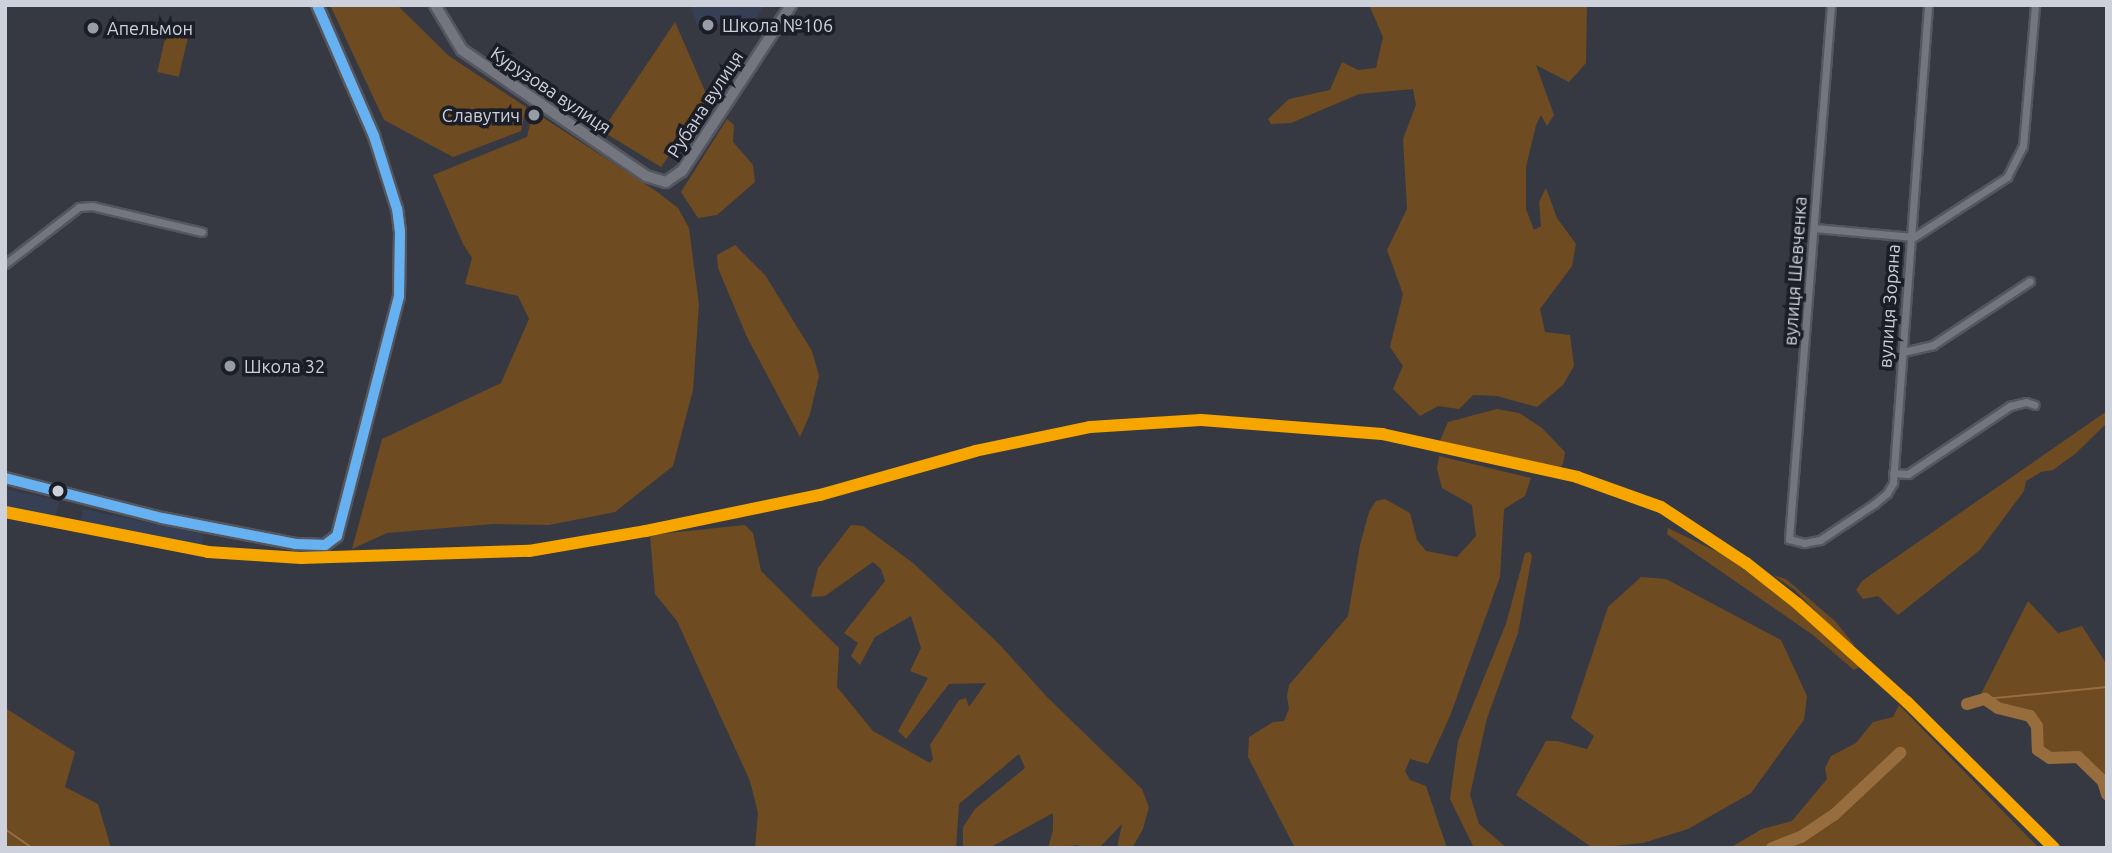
<!DOCTYPE html>
<meta charset="utf-8">
<style>
body{margin:0}
#map{position:relative;width:2112px;height:853px;overflow:hidden;background:#363942;font-family:Ubuntu,sans-serif}
div>[style]{position:absolute}
.built>*{inset:0;background:#373f54;transform-origin:0 0}
.green>*{inset:0;background:#6f4b22;transform-origin:0 0}
.stream>*{height:2px;margin:-1px;padding:0 1px;transform-origin:1px;border-radius:1px;background:#986d3e}
.river>*{height:12px;margin:-6px;padding:0 6px;transform-origin:6px;border-radius:6px;background:#986d3e}
.roads{filter:drop-shadow(2px 0 #54575f) drop-shadow(-2px 0 #54575f) drop-shadow(0 2px #54575f) drop-shadow(0 -2px #54575f)}
.street>*{height:7px;margin:-3.5px;padding:0 3.5px;transform-origin:3.5px;border-radius:3.5px;background:#73767e}
.secondary>*{height:10px;margin:-5px;padding:0 5px;transform-origin:5px;border-radius:5px;background:#73767e}
.bus-1>*{height:10px;margin:-5px;padding:0 5px;transform-origin:5px;border-radius:5px;background:#66b1f2}
.rail-1>*{height:12px;margin:-6px;padding:0 6px;transform-origin:6px;border-radius:6px;background:#f7a600}
.dots>*{width:19px;height:19px;translate:-50% -50%;box-sizing:border-box;border:4px solid #1b1e26;border-radius:50%}
span{translate:-50% -50%;white-space:nowrap;text-align:center;line-height:1.15;-webkit-text-stroke:7px #1b1e26;paint-order:stroke}
.poi-label{font-size:18px;color:#cdd1dc}
.left{translate:0 -50%;text-align:left}
.right{translate:-100% -50%;text-align:right}
.street-label{font-size:18px;color:#cdd1dc}
.frame{position:absolute;inset:0;border:7px solid #cdd1dc;pointer-events:none}
</style>
<div id="map">
<div class="built">
<div style="clip-path:polygon(690px 5px,765px 5px,745px 37px,736px 18px,700px 33px)"></div>
<div style="left:5px;top:489px;width:55px;height:19px;rotate:12deg"></div>
<div style="left:83px;top:509px;width:124px;height:15px;rotate:12deg"></div>
</div>
<div class="green">
<div style="clip-path:polygon(330px 5px,397px 5px,449px 56px,526px 107px,521px 131px,453px 157px,384px 120px)"></div>
<div style="clip-path:polygon(1369px 5px,1587px 5px,1586px 63px,1569px 82px,1536px 65px,1554px 115px,1547px 126px,1541px 115px,1536px 125px,1526px 167px,1526px 209px,1534px 230px,1541px 226px,1539px 202px,1546px 188px,1557px 218px,1576px 244px,1572px 266px,1540px 309px,1545px 332px,1570px 335px,1574px 366px,1563px 385px,1537px 407px,1497px 396px,1473px 395px,1459px 409px,1438px 406px,1420px 416px,1393px 389px,1403px 366px,1390px 347px,1403px 294px,1387px 250px,1407px 209px,1403px 139px,1416px 105px,1413px 89px,1359px 94px,1291px 123px,1271px 124px,1268px 119px,1289px 99px,1330px 90px,1342px 62px,1358px 70px,1376px 68px,1383px 37px)"></div>
<div style="clip-path:polygon(675px 22px,708px 98px,661px 167px,602px 131px)"></div>
<div style="left:167px;top:30px;width:22px;height:43px;rotate:13deg"></div>
<div style="clip-path:polygon(533px 111px,656px 191px,678px 208px,689px 228px,699px 305px,693px 390px,673px 466px,615px 512px,549px 525px,493px 524px,387px 533px,352px 549px,382px 439px,501px 383px,529px 319px,518px 296px,465px 284px,472px 258px,463px 244px,433px 175px,527px 137px)"></div>
<div style="clip-path:polygon(727px 119px,734px 125px,733px 142px,753px 165px,755px 182px,717px 215px,698px 218px,681px 192px)"></div>
<div style="clip-path:polygon(735px 245px,765px 275px,812px 351px,819px 376px,810px 414px,800px 437px,747px 337px,718px 268px,717px 255px)"></div>
<div style="clip-path:polygon(1497px 409px,1519px 413px,1542px 428px,1565px 452px,1563px 464px,1555px 472px,1439px 443px,1448px 422px)"></div>
<div style="clip-path:polygon(2107px 411px,2107px 423px,2075px 454px,2053px 470px,2041px 472px,2026px 481px,2024px 491px,1980px 550px,1898px 615px,1878px 596px,1863px 599px,1856px 590px,1862px 581px)"></div>
<div style="clip-path:polygon(1439px 456px,1531px 478px,1525px 496px,1504px 509px,1500px 577px,1450px 716px,1428px 764px,1410px 759px,1405px 771px,1410px 780px,1426px 786px,1447px 848px,1295px 848px,1248px 757px,1249px 737px,1273px 722px,1284px 721px,1289px 709px,1287px 696px,1289px 685px,1348px 616px,1360px 545px,1369px 512px,1376px 501px,1385px 499px,1410px 513px,1417px 540px,1426px 551px,1457px 557px,1476px 536px,1472px 505px,1442px 488px,1437px 469px)"></div>
<div style="clip-path:polygon(745px 525px,753px 533px,761px 571px,839px 648px,837px 687px,873px 731px,930px 763px,933px 759px,930px 745px,959px 700px,966px 698px,969px 707px,986px 683px,949px 684px,906px 739px,898px 731px,928px 678px,910px 671px,921px 648px,911px 616px,875px 637px,860px 665px,851px 656px,858px 643px,844px 633px,885px 581px,881px 569px,873px 562px,825px 596px,811px 597px,818px 568px,851px 525px,863px 526px,913px 563px,998px 643px,1048px 698px,1142px 789px,1149px 807px,1143px 829px,1132px 848px,1117px 848px,1122px 824px,1099px 848px,1078px 848px,1079px 845px,1048px 848px,1053px 830px,1053px 813px,989px 848px,963px 848px,963px 827px,975px 809px,1025px 768px,1019px 754px,959px 804px,956px 848px,755px 848px,758px 813px,750px 781px,677px 621px,655px 594px,650px 535px)"></div>
<div style="clip-path:polygon(1668px 528px,1724px 555px,1791px 604px,1860px 667px,1854px 670px,1813px 635px,1667px 534px)"></div>
<div style="clip-path:polygon(1530px 552px,1532px 556px,1518px 633px,1487px 718px,1470px 795px,1479px 824px,1507px 848px,1474px 848px,1450px 799px,1458px 741px,1506px 624px,1525px 553px)"></div>
<div style="clip-path:polygon(1773px 575px,1786px 579px,1836px 622px,1854px 645px,1854px 651px,1795px 590px)"></div>
<div style="clip-path:polygon(1641px 577px,1666px 579px,1781px 640px,1807px 696px,1804px 720px,1751px 793px,1688px 829px,1643px 843px,1593px 848px,1516px 795px,1546px 741px,1557px 741px,1587px 749px,1594px 736px,1571px 718px,1608px 607px)"></div>
<div style="clip-path:polygon(2028px 601px,2058px 633px,2082px 626px,2107px 665px,2107px 794px,2102px 781px,2078px 757px,2050px 758px,2038px 750px,2037px 726px,2030px 716px,1998px 708px,1992px 698px,1980px 696px)"></div>
<div style="clip-path:polygon(1899px 705px,2039px 848px,1730px 848px,1762px 829px,1792px 821px,1827px 779px,1825px 768px,1831px 756px,1856px 743px,1873px 722px,1893px 717px)"></div>
<div style="clip-path:polygon(5px 708px,75px 752px,65px 787px,98px 804px,111px 848px,5px 848px)"></div>
</div>
<div class="stream">
<div style="left:1985px;top:699px;width:123px;rotate:-5.6deg"></div>
<div style="left:5px;top:829px;width:33px;rotate:35deg"></div>
</div>
<div class="river">
<div style="left:1967px;top:704px;width:19px;rotate:-16deg"></div>
<div style="left:1985px;top:699px;width:16px;rotate:35deg"></div>
<div style="left:1998px;top:708px;width:33px;rotate:14deg"></div>
<div style="left:2030px;top:716px;width:12px;rotate:55deg"></div>
<div style="left:2037px;top:726px;width:24px;rotate:88deg"></div>
<div style="left:2038px;top:750px;width:14px;rotate:34deg"></div>
<div style="left:2050px;top:758px;width:28px;rotate:-2deg"></div>
<div style="left:2078px;top:757px;width:35px;rotate:44deg"></div>
<div style="left:2103px;top:781px;width:14px;rotate:73deg"></div>
<div style="left:1772px;top:848px;width:31px;rotate:-21deg"></div>
<div style="left:1801px;top:837px;width:40px;rotate:-34deg"></div>
<div style="left:1834px;top:815px;width:91px;rotate:-43.2deg"></div>
</div>
<div class="roads">
<div class="street">
<div style="left:1831px;top:5px;width:536px;rotate:94.5deg"></div>
<div style="left:1789px;top:539px;width:16px;rotate:15deg"></div>
<div style="left:1804px;top:543px;width:16px;rotate:-11deg"></div>
<div style="left:1820px;top:540px;width:65px;rotate:-33.7deg"></div>
<div style="left:1874px;top:504px;width:17px;rotate:-40deg"></div>
<div style="left:1887px;top:493px;width:12px;rotate:-59deg"></div>
<div style="left:1893px;top:483px;width:479px;rotate:-85.8deg"></div>
<div style="left:1814px;top:228px;width:100px;rotate:5.1deg"></div>
<div style="left:1914px;top:237px;width:111px;rotate:-32.8deg"></div>
<div style="left:2007px;top:177px;width:35px;rotate:-63deg"></div>
<div style="left:2023px;top:146px;width:142px;rotate:-85.1deg"></div>
<div style="left:5px;top:264px;width:93px;rotate:-37.6deg"></div>
<div style="left:79px;top:207px;width:13px;rotate:-4deg"></div>
<div style="left:92px;top:206px;width:113px;rotate:13.3deg"></div>
<div style="left:1903px;top:352px;width:31px;rotate:-13deg"></div>
<div style="left:1933px;top:345px;width:116px;rotate:-33.4deg"></div>
<div style="left:1893px;top:473px;width:15px;rotate:4deg"></div>
<div style="left:1908px;top:474px;width:123px;rotate:-33.7deg"></div>
<div style="left:2010px;top:406px;width:16px;rotate:-14deg"></div>
<div style="left:2026px;top:402px;width:9px;rotate:18deg"></div>
</div>
<div class="secondary">
<div style="left:435px;top:5px;width:52px;rotate:59deg"></div>
<div style="left:462px;top:50px;width:223px;rotate:34.4deg"></div>
<div style="left:646px;top:176px;width:21px;rotate:17deg"></div>
<div style="left:666px;top:182px;width:19px;rotate:-35deg"></div>
<div style="left:682px;top:171px;width:199px;rotate:-56.7deg"></div>
<div style="left:5px;top:478px;width:162px;rotate:14.3deg"></div>
<div style="left:162px;top:518px;width:136px;rotate:11deg"></div>
<div style="left:296px;top:544px;width:29px;rotate:2deg"></div>
<div style="left:325px;top:545px;width:15px;rotate:-37deg"></div>
<div style="left:337px;top:536px;width:248px;rotate:-75.5deg"></div>
<div style="left:399px;top:296px;width:64px;rotate:-89.1deg"></div>
<div style="left:400px;top:232px;width:23px;rotate:-97deg"></div>
<div style="left:397px;top:209px;width:77px;rotate:-107.5deg"></div>
<div style="left:374px;top:136px;width:143px;rotate:-113.5deg"></div>
</div>
</div>
<div class="bus-1">
<div style="left:5px;top:478px;width:162px;rotate:14.3deg"></div>
<div style="left:162px;top:518px;width:136px;rotate:11deg"></div>
<div style="left:296px;top:544px;width:29px;rotate:2deg"></div>
<div style="left:325px;top:545px;width:15px;rotate:-37deg"></div>
<div style="left:337px;top:536px;width:248px;rotate:-75.5deg"></div>
<div style="left:399px;top:296px;width:64px;rotate:-89.1deg"></div>
<div style="left:400px;top:232px;width:23px;rotate:-97deg"></div>
<div style="left:397px;top:209px;width:77px;rotate:-107.5deg"></div>
<div style="left:374px;top:136px;width:143px;rotate:-113.5deg"></div>
</div>
<div class="rail-1">
<div style="left:5px;top:512px;width:207px;rotate:11.1deg"></div>
<div style="left:208px;top:552px;width:93px;rotate:3.7deg"></div>
<div style="left:301px;top:558px;width:228px;rotate:-1.8deg"></div>
<div style="left:529px;top:551px;width:119px;rotate:-9.7deg"></div>
<div style="left:646px;top:531px;width:178px;rotate:-11.7deg"></div>
<div style="left:820px;top:495px;width:161px;rotate:-15.8deg"></div>
<div style="left:975px;top:451px;width:117px;rotate:-11.8deg"></div>
<div style="left:1090px;top:427px;width:111px;rotate:-3.6deg"></div>
<div style="left:1201px;top:420px;width:182px;rotate:4.4deg"></div>
<div style="left:1382px;top:434px;width:200px;rotate:12.4deg"></div>
<div style="left:1577px;top:477px;width:89px;rotate:19.7deg"></div>
<div style="left:1661px;top:507px;width:102px;rotate:33.4deg"></div>
<div style="left:1746px;top:563px;width:66px;rotate:38.3deg"></div>
<div style="left:1798px;top:604px;width:147px;rotate:42deg"></div>
<div style="left:1907px;top:702px;width:207px;rotate:44.8deg"></div>
</div>
<div class="dots">
<div style="left:708px;top:25px;background:#989ca6"></div>
<div style="left:93px;top:28px;background:#989ca6"></div>
<div style="left:534px;top:115px;background:#989ca6"></div>
<div style="left:230px;top:366px;background:#989ca6"></div>
<div style="left:58px;top:491px;background:#cdd1dc"></div>
</div>
<div class="poi-label">
<span class="left" style="left:722px;top:25px">Школа №106</span>
<span class="left" style="left:107px;top:28px">Апельмон</span>
<span class="right" style="left:520px;top:115px">Славутич</span>
<span class="left" style="left:244px;top:366px">Школа 32</span>
</div>
<div class="street-label">
<span style="left:551px;top:90px;rotate:34deg">Курузова вулиця</span>
<span style="left:705px;top:104px;rotate:-57deg">Рубана вулиця</span>
<span style="left:1795px;top:271px;rotate:-86deg">вулиця Шевченка</span>
<span style="left:1889px;top:306px;rotate:-86deg">вулиця Зоряна</span>
</div>
<div class="frame"></div>
</div>
